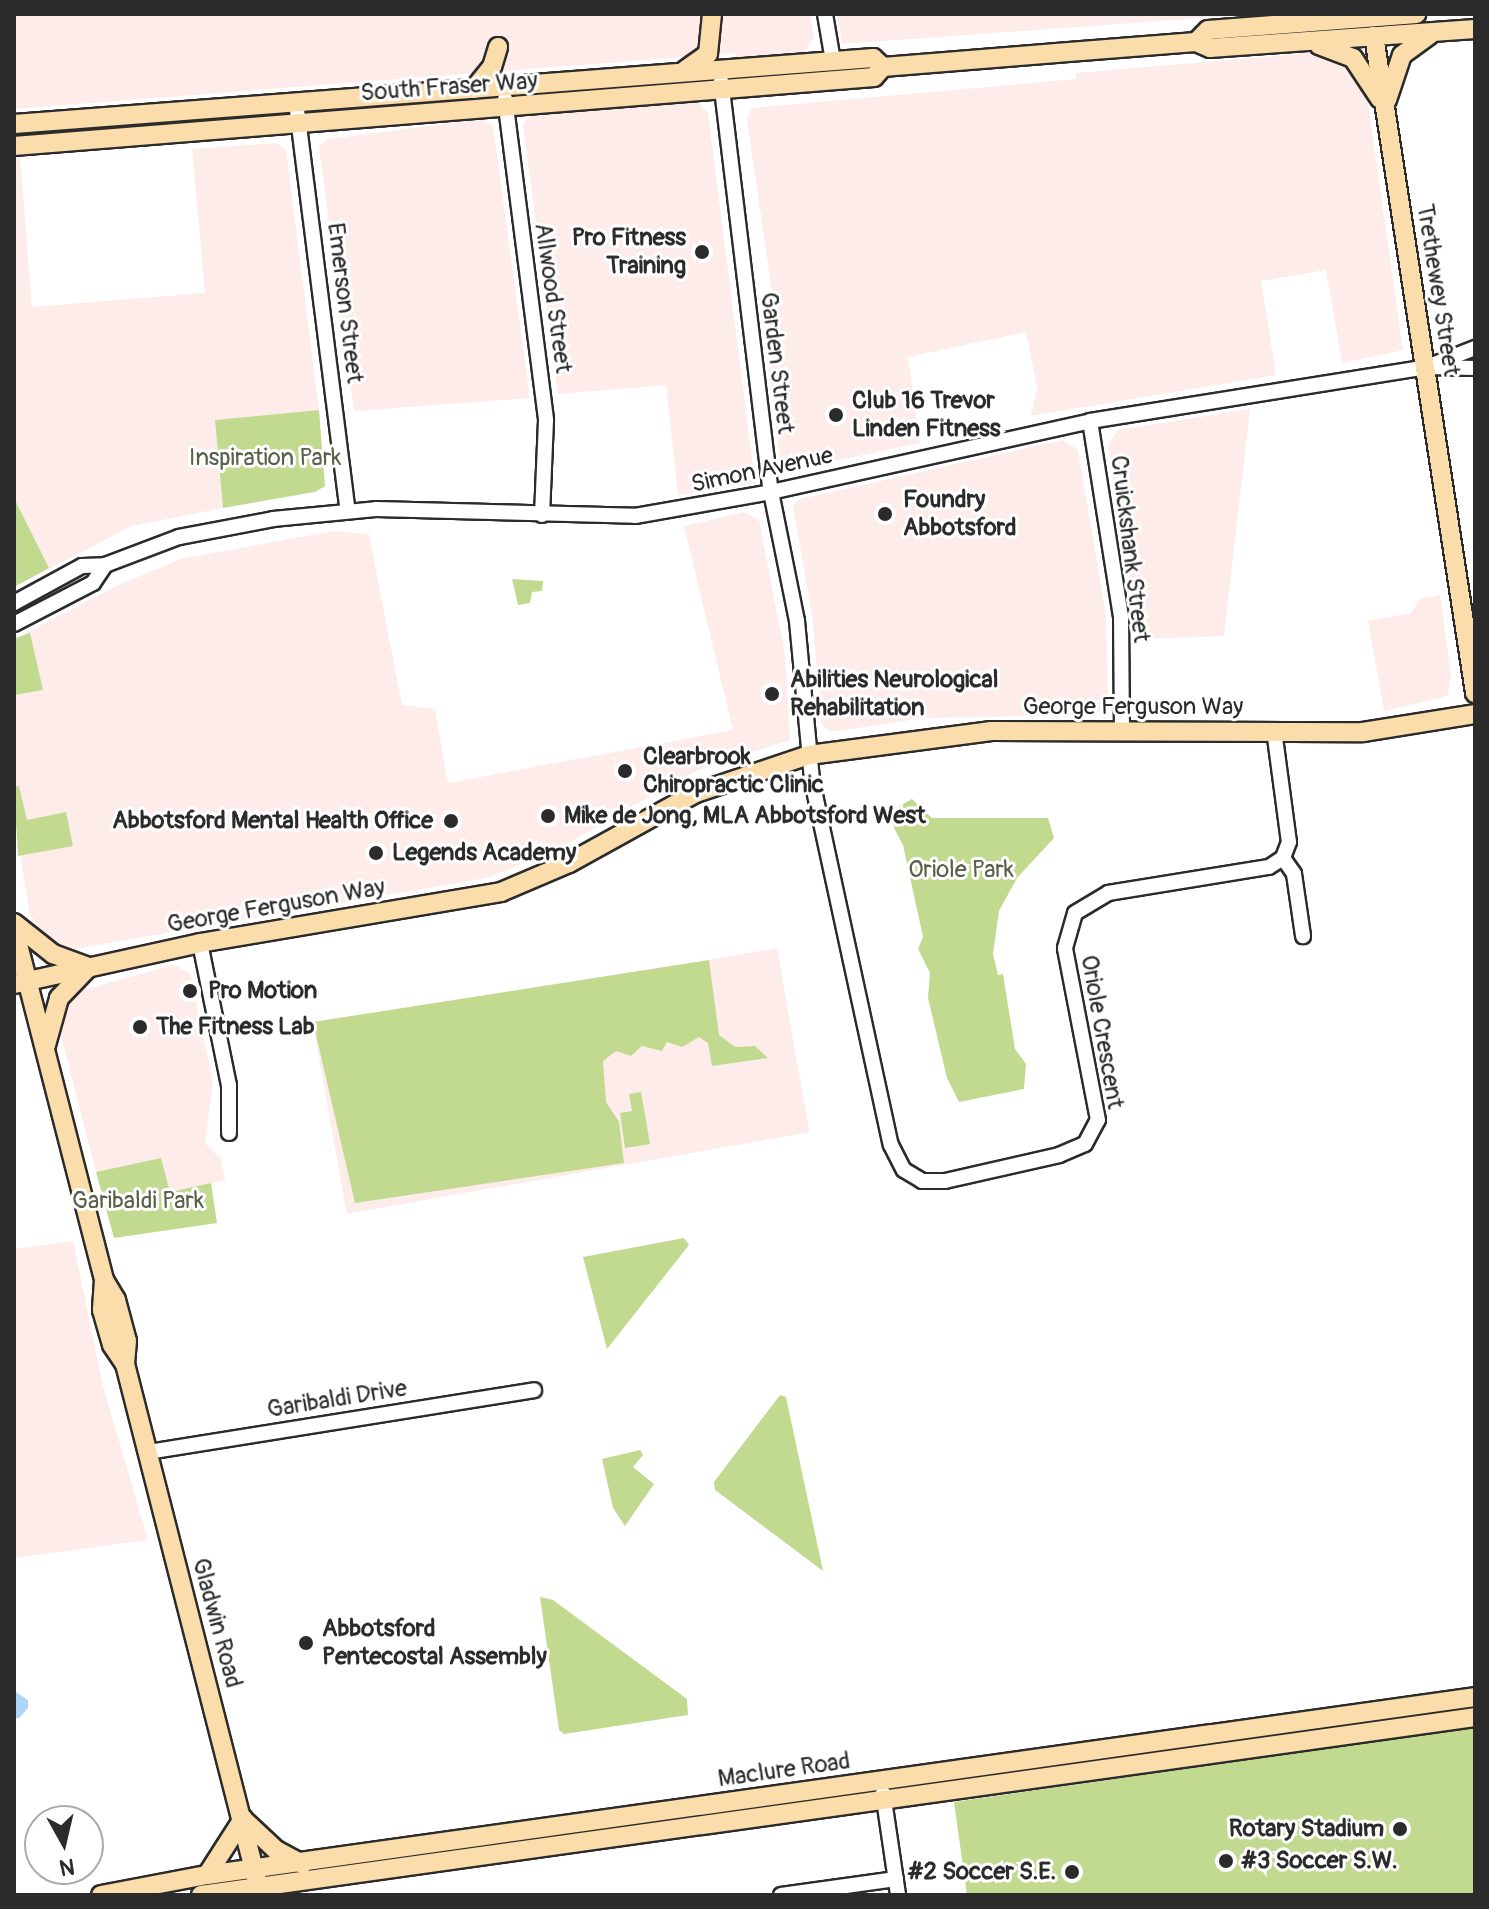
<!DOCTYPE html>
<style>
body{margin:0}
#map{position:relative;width:1489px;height:1909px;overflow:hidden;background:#fff;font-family:Pangolin,sans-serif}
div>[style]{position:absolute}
.built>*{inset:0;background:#fdece9;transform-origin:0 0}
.green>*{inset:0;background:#c2da90}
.water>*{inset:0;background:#aed5f8}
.roads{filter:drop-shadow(2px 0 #2b2b2b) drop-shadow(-2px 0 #2b2b2b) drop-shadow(0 2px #2b2b2b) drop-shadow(0 -2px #2b2b2b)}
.minor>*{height:14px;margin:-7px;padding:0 7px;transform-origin:7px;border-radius:7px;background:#fff}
.major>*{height:18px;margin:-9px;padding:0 9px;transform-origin:9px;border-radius:9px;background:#faddab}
.dots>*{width:22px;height:22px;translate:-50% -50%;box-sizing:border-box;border:4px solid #fff;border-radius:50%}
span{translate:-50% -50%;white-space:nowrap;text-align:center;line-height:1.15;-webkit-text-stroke:6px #fff;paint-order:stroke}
.street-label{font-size:24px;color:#2b2b2b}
.poi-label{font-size:24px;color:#2b2b2b;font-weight:700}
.right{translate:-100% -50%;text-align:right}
.left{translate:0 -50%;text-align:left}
.park-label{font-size:24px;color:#586049}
.frame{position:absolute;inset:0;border:16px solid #2b2b2b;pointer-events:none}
.north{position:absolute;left:24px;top:1805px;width:80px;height:80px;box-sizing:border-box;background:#fff;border:2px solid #aaa;border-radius:50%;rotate:172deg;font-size:22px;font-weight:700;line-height:32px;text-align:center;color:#2b2b2b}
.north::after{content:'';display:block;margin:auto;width:28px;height:36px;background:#2b2b2b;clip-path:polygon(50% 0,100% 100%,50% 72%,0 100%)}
</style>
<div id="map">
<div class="built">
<div style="clip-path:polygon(14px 14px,810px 14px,814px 36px,805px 53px,737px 59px,735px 53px,14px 109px)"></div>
<div style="clip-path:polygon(837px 14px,1256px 14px,842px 44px)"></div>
<div style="clip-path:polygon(1312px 48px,1347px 58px,1366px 89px,1403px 350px,1342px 363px,1326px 270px,1261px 281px,1276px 375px,1031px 416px,1037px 387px,1026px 332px,908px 357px,920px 443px,793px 470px,780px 460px,767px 354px,775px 313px,747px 120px,752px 108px,1076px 79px,1076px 73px,1298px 54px,1298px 50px)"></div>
<div style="clip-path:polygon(694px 98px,708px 113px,755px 483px,678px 495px,666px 385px,558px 394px,523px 124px,535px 110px)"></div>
<div style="clip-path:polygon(484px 119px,493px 126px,530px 398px,354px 411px,319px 147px,328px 139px)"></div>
<div style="clip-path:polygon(277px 143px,286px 150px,319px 410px,215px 420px,223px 508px,132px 526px,14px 587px,14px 156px,20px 156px,32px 307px,205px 293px,192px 149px)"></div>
<div style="clip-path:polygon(1250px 409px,1224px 636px,1137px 639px,1108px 444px,1118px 430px)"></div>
<div style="clip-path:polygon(1063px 440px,1078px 450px,1106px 616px,1108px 699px,1103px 710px,1093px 715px,924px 718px,831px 732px,821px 724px,813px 623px,793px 505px,800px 499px)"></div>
<div style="clip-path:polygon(744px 512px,759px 520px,785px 655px,790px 740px,693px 772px,551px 853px,486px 878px,74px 949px,57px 945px,39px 931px,29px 911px,14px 814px,14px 639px,116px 586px,181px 559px,333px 531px,369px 534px,402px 705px,435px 709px,448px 783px,733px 730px,684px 526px)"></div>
<div style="clip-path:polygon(1440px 595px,1451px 674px,1448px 696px,1384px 711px,1368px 621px,1411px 613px,1420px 599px)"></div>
<div style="left:777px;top:948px;width:187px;height:470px;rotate:80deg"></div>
<div style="clip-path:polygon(174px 965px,190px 973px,213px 1082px,205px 1143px,221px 1159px,225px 1180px,170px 1192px,161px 1158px,96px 1172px,60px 1032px,65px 1009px,79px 991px)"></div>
<div style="clip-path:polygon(73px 1241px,103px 1386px,148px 1540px,14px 1558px,14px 1249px)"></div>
</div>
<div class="green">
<div style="clip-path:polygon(319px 410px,325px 486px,315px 492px,223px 508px,215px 420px)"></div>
<div style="clip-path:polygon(14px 498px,49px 568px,14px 587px)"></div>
<div style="clip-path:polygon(512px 579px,543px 581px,542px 591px,532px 592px,530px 603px,518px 605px)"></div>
<div style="clip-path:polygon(30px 633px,43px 690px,14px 695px,14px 639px)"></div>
<div style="clip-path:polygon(19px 786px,27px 820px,66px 812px,73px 846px,18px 856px,14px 787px)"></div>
<div style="clip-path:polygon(912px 799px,932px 818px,1048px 818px,1054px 838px,1017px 878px,999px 911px,993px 954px,998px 975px,1003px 974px,1015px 1049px,1026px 1064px,1024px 1089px,959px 1102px,947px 1078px,928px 998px,930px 973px,918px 949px,923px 937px,903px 845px,894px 828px,892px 810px)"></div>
<div style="clip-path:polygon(709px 960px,719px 1035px,735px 1047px,755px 1046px,768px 1058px,712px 1066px,708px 1043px,699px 1037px,682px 1047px,667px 1042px,662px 1051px,642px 1046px,631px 1056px,616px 1051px,603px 1061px,606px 1102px,619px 1122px,624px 1163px,355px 1203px,313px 1022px)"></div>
<div style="clip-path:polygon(641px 1092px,650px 1144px,625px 1148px,620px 1113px,632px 1111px,629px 1094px)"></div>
<div style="clip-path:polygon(161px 1158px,170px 1192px,211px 1183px,217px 1223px,114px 1238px,96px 1172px)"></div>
<div style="clip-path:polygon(684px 1238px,689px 1245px,607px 1349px,583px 1257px)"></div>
<div style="clip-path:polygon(780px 1395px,786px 1397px,823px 1571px,715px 1490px,714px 1482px)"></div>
<div style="clip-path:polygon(640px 1450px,643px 1455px,633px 1467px,654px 1484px,625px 1526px,613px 1508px,602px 1459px)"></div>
<div style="clip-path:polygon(540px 1597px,553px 1600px,687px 1699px,688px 1715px,564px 1734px,559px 1730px)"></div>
<div style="clip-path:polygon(1475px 1727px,1475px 1895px,967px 1895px,954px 1802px)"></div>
</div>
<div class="water">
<div style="clip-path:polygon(14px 1691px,28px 1700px,28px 1708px,19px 1718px,14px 1718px)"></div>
</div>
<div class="roads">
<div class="minor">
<div style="left:825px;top:14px;width:48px;rotate:80.3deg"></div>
<div style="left:721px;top:81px;width:414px;rotate:83.1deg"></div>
<div style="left:771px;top:492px;width:132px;rotate:78.6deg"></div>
<div style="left:797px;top:621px;width:161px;rotate:84.6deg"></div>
<div style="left:812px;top:781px;width:372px;rotate:77.8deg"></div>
<div style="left:891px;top:1145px;width:28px;rotate:63deg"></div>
<div style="left:904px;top:1170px;width:21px;rotate:31deg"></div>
<div style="left:922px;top:1181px;width:23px"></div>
<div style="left:945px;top:1181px;width:117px;rotate:-12.8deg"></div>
<div style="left:1059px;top:1155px;width:28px;rotate:-23deg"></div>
<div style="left:1085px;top:1144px;width:27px;rotate:-62deg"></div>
<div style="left:1098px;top:1120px;width:175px;rotate:-100.9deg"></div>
<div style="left:1065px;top:948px;width:36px;rotate:-74deg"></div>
<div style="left:1075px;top:913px;width:39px;rotate:-31deg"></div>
<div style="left:1108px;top:893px;width:163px;rotate:-9.2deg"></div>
<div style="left:1269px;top:867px;width:17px;rotate:-33deg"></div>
<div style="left:505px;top:99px;width:324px;rotate:82.7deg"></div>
<div style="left:546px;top:420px;width:95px;rotate:92.4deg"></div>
<div style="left:296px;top:102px;width:412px;rotate:82.8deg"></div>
<div style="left:1427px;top:367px;width:52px;rotate:-21.6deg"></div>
<div style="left:1090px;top:421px;width:197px;rotate:81deg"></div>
<div style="left:1121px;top:616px;width:115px;rotate:89.5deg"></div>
<div style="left:14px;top:603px;width:77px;rotate:-28.6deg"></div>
<div style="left:82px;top:566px;width:23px;rotate:-2deg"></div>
<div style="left:105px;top:565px;width:79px;rotate:-20.7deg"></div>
<div style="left:179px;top:537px;width:96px;rotate:-10.8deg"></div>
<div style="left:273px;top:519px;width:103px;rotate:-5.5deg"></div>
<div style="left:376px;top:509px;width:259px;rotate:1.5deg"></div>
<div style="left:635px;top:516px;width:138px;rotate:-10deg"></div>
<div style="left:771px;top:492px;width:327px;rotate:-12.5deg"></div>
<div style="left:1090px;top:421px;width:341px;rotate:-9.1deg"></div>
<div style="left:1427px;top:367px;width:48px;rotate:1.2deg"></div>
<div style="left:14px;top:624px;width:89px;rotate:-27.4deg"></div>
<div style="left:93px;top:583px;width:22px;rotate:-56deg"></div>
<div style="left:1274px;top:730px;width:113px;rotate:82.4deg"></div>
<div style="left:1289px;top:842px;width:17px;rotate:111deg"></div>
<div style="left:1283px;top:858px;width:19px;rotate:55deg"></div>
<div style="left:1294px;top:874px;width:63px;rotate:81.7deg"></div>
<div style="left:200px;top:943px;width:145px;rotate:78.5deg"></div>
<div style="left:229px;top:1085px;width:48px;rotate:90deg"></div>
<div style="left:148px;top:1452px;width:391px;rotate:-9.1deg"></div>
<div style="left:883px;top:1793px;width:103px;rotate:81.6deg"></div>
<div style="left:781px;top:1895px;width:116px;rotate:-7.9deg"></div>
</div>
<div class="major">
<div style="left:1374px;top:36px;width:665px;rotate:81.26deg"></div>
<div style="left:1196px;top:42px;width:17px;rotate:-45deg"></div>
<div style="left:1208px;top:30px;width:209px;rotate:-4.4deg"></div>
<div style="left:1319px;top:45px;width:36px;rotate:21deg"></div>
<div style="left:1353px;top:58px;width:49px;rotate:56.6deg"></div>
<div style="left:685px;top:70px;width:28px;rotate:-35deg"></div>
<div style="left:708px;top:54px;width:40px;rotate:-84.3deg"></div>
<div style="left:474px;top:89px;width:28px;rotate:-51deg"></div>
<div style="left:492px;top:67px;width:21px;rotate:-73deg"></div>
<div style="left:1387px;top:100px;width:47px;rotate:-71.6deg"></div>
<div style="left:1402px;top:55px;width:34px;rotate:-36deg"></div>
<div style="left:14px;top:124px;width:862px;rotate:-4.39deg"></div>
<div style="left:873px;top:58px;width:13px;rotate:42deg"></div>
<div style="left:14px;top:146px;width:863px;rotate:-4.59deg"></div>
<div style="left:874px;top:77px;width:13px;rotate:-48deg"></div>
<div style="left:883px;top:67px;width:174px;rotate:-4.6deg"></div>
<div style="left:1056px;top:53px;width:140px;rotate:-4.5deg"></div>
<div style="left:1196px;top:42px;width:15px;rotate:23deg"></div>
<div style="left:1210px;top:48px;width:266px;rotate:-4.1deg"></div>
<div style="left:14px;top:923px;width:50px;rotate:38.5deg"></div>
<div style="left:53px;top:954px;width:37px;rotate:20deg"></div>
<div style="left:14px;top:929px;width:362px;rotate:75.6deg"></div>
<div style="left:104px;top:1280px;width:23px;rotate:59deg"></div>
<div style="left:116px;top:1300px;width:42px;rotate:75deg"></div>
<div style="left:127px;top:1341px;width:23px;rotate:95deg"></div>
<div style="left:125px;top:1364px;width:534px;rotate:75.68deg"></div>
<div style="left:14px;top:984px;width:190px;rotate:-12.4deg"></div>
<div style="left:200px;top:943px;width:305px;rotate:-9.6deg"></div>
<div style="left:501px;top:892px;width:74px;rotate:-23.1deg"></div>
<div style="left:569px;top:863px;width:145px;rotate:-28.9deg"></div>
<div style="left:696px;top:793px;width:119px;rotate:-18.6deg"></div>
<div style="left:809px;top:755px;width:184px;rotate:-7.5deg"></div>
<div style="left:991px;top:731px;width:372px;rotate:0.2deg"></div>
<div style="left:1363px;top:732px;width:113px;rotate:-9.1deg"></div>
<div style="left:46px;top:1045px;width:49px;rotate:-74.5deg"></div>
<div style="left:59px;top:998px;width:42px;rotate:-46deg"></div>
<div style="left:104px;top:1280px;width:30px;rotate:94deg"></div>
<div style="left:102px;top:1310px;width:36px;rotate:74deg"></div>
<div style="left:112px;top:1345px;width:23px;rotate:56deg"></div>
<div style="left:244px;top:1820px;width:44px;rotate:43.2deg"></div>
<div style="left:276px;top:1850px;width:30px;rotate:28deg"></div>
<div style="left:207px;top:1875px;width:67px;rotate:-57.3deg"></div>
<div style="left:101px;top:1895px;width:108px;rotate:-10.7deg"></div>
<div style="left:207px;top:1875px;width:1280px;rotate:-7.99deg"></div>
<div style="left:201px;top:1895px;width:1286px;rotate:-7.95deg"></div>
</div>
</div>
<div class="dots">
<div style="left:702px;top:252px;background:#2b2b2b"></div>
<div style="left:836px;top:415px;background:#2b2b2b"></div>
<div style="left:885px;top:514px;background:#2b2b2b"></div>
<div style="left:772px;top:694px;background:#2b2b2b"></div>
<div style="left:625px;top:771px;background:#2b2b2b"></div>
<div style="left:548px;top:816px;background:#2b2b2b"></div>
<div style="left:451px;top:821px;background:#2b2b2b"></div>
<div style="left:376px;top:853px;background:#2b2b2b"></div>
<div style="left:190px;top:991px;background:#2b2b2b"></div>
<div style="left:140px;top:1027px;background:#2b2b2b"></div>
<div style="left:306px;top:1643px;background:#2b2b2b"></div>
<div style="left:1400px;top:1829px;background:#2b2b2b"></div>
<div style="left:1226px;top:1861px;background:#2b2b2b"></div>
<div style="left:1072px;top:1872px;background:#2b2b2b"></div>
</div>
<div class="street-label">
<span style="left:449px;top:87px;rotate:-4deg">South Fraser Way</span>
<span style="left:1438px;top:290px;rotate:81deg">Trethewey Street</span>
<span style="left:553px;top:298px;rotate:82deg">Allwood Street</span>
<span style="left:345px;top:303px;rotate:83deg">Emerson Street</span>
<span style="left:777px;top:363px;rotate:83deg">Garden Street</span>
<span style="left:762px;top:470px;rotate:-12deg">Simon Avenue</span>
<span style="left:1130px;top:549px;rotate:83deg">Cruickshank Street</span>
<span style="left:1133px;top:707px">George Ferguson Way</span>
<span style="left:276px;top:906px;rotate:-10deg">George Ferguson Way</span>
<span style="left:1102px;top:1032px;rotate:80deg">Oriole Crescent</span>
<span style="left:337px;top:1399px;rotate:-9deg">Garibaldi Drive</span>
<span style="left:217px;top:1623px;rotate:75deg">Gladwin Road</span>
<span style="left:784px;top:1770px;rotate:-8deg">Maclure Road</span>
</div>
<div class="poi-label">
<span class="right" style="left:686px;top:252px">Pro Fitness<br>Training</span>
<span class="left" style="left:852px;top:415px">Club 16 Trevor<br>Linden Fitness</span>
<span class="left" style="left:903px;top:514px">Foundry<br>Abbotsford</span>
<span class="left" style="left:790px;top:694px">Abilities Neurological<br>Rehabilitation</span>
<span class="left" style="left:643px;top:771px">Clearbrook<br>Chiropractic Clinic</span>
<span class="left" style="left:564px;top:816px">Mike de Jong, MLA Abbotsford West</span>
<span class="right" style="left:433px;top:821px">Abbotsford Mental Health Office</span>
<span class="left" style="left:392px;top:853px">Legends Academy</span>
<span class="left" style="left:208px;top:991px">Pro Motion</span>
<span class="left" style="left:156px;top:1027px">The Fitness Lab</span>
<span class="left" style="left:322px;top:1643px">Abbotsford<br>Pentecostal Assembly</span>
<span class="right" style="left:1384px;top:1829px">Rotary Stadium</span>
<span class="left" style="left:1242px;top:1861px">#3 Soccer S.W.</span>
<span class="right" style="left:1056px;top:1872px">#2 Soccer S.E.</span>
</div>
<div class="park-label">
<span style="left:265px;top:458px">Inspiration Park</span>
<span style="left:961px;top:870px">Oriole Park</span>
<span style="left:138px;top:1201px">Garibaldi Park</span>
</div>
<div class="frame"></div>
<div class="north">N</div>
</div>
